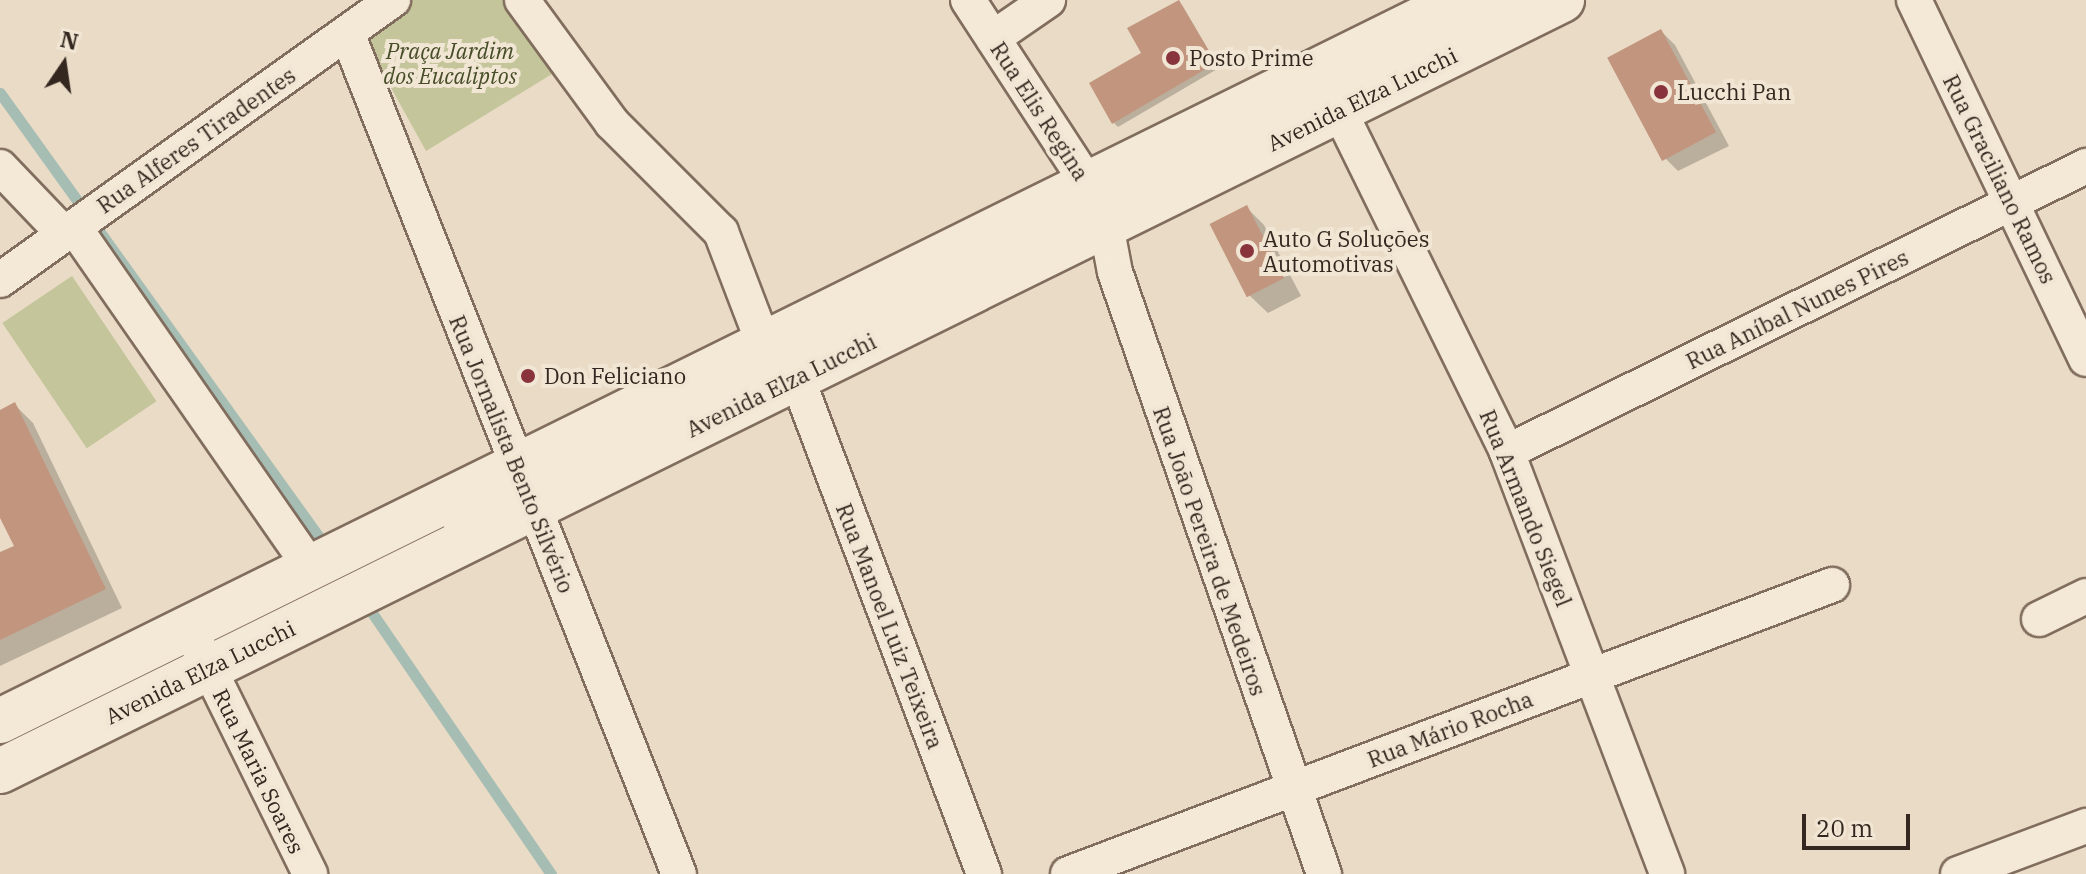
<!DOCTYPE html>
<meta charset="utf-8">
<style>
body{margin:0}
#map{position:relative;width:2086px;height:874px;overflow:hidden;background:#e9dbc5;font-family:"IBM Plex Serif",serif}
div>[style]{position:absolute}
.green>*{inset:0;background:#c4c59a;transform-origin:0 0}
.shadow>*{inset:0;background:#0003}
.stream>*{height:11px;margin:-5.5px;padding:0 5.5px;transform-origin:5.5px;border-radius:5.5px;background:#a6bdb4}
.building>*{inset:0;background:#c2957f;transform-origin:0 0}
.roads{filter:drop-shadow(2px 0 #816d5d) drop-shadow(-2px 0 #816d5d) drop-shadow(0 2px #816d5d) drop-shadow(0 -2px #816d5d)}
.street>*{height:34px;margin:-17px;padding:0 17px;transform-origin:17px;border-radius:17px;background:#f4e9d7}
.secondary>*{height:44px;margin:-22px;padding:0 22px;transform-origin:22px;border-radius:22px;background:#f4e9d7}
.dots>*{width:22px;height:22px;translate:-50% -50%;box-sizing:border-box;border:4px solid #f1e6d4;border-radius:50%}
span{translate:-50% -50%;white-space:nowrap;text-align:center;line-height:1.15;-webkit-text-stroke:8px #f1e6d4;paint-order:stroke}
.park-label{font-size:22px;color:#474d28;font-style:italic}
.poi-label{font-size:22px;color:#33271f}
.left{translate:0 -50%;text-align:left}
.street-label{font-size:22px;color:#33271f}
.north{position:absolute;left:24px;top:24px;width:80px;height:80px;-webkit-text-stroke:6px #f1e6d4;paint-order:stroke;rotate:13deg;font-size:22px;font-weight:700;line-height:32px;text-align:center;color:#33271f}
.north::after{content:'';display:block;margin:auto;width:28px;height:36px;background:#33271f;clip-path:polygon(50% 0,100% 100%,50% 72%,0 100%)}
.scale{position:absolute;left:1802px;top:814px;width:108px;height:36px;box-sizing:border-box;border:4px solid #33271f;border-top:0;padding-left:10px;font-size:24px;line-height:28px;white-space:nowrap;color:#33271f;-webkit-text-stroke:6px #f1e6d4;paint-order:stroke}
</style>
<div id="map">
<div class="green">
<div style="clip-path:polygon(405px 0,503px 0,552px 74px,426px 151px,358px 28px)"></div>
<div style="left:72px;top:276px;width:151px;height:84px;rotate:56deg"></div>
</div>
<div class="shadow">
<div style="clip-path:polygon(1182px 5px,1219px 68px,1118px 127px,1114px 123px,1144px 54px)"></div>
<div style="clip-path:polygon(1661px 31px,1675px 45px,1729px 146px,1678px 171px,1664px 157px)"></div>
<div style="clip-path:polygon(1246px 207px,1264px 225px,1301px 296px,1268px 313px,1250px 296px)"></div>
<div style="clip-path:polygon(15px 405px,33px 423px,122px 608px,0 666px,0 555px,16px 546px,0 513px,0 412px)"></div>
</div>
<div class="stream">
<div style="left:0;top:93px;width:564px;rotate:54.31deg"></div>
<div style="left:364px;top:601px;width:331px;rotate:55.6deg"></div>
</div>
<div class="building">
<div style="clip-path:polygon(1179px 0,1216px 63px,1112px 124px,1089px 83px,1141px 53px,1127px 28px)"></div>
<div style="left:1661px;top:29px;width:117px;height:61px;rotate:62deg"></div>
<div style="left:1247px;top:205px;width:82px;height:42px;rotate:63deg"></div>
<div style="clip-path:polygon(15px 402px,106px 589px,0 640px,0 552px,14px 546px,0 518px,0 410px)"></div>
</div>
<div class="roads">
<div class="street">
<div style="left:522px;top:0;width:152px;rotate:53.8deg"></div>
<div style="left:612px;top:123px;width:154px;rotate:45deg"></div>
<div style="left:721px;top:232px;width:118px;rotate:69.1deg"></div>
<div style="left:968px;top:0;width:220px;rotate:56.9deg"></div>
<div style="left:1088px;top:184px;width:45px;rotate:66.3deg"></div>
<div style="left:1106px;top:225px;width:48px;rotate:79.2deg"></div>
<div style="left:1115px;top:272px;width:637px;rotate:70.85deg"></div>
<div style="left:1914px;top:0;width:398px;rotate:64.4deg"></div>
<div style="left:347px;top:33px;width:904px;rotate:68.46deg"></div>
<div style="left:993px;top:38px;width:67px;rotate:-34.6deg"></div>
<div style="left:1339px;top:110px;width:381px;rotate:63.8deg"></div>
<div style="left:1507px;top:452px;width:451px;rotate:69.2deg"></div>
<div style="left:0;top:167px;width:93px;rotate:46.3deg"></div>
<div style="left:74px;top:227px;width:414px;rotate:55.2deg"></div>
<div style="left:0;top:280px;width:483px;rotate:-35.5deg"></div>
<div style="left:797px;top:378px;width:530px;rotate:69.34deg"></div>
<div style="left:1507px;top:452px;width:646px;rotate:-26.29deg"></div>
<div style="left:460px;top:520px;width:1172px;rotate:-26.35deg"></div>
<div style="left:2039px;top:619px;width:52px;rotate:-26.1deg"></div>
<div style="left:198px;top:646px;width:254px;rotate:63.8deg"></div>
<div style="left:1068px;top:874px;width:817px;rotate:-20.72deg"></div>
<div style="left:1958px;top:874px;width:137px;rotate:-20.6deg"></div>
</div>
<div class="secondary">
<div style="left:0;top:721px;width:1628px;rotate:-26.28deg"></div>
<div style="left:0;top:771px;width:1742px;rotate:-26.27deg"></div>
</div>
</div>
<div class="dots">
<div style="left:1173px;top:58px;background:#89343c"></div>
<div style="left:1661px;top:92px;background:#89343c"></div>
<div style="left:1247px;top:251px;background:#89343c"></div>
<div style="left:528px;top:376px;background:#89343c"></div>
</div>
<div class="park-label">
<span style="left:450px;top:63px">Praça Jardim<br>dos Eucaliptos</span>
</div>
<div class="poi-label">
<span class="left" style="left:1189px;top:58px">Posto Prime</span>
<span class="left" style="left:1677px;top:92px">Lucchi Pan</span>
<span class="left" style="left:1263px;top:251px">Auto G Soluções<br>Automotivas</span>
<span class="left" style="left:544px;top:376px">Don Feliciano</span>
</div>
<div class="street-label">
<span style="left:1362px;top:99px;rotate:-26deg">Avenida Elza Lucchi</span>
<span style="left:1040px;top:111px;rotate:57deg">Rua Elis Regina</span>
<span style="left:196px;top:140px;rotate:-35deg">Rua Alferes Tiradentes</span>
<span style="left:2000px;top:179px;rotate:64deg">Rua Graciliano Ramos</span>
<span style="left:1797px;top:309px;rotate:-26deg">Rua Aníbal Nunes Pires</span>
<span style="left:781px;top:385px;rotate:-26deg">Avenida Elza Lucchi</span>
<span style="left:512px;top:454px;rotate:68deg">Rua Jornalista Bento Silvério</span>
<span style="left:1526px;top:508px;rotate:68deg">Rua Armando Siegel</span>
<span style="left:1210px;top:551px;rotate:71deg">Rua João Pereira de Medeiros</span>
<span style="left:890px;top:626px;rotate:69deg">Rua Manoel Luiz Teixeira</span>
<span style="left:200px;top:672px;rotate:-26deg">Avenida Elza Lucchi</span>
<span style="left:1450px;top:729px;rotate:-21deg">Rua Mário Rocha</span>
<span style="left:259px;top:771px;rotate:64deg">Rua Maria Soares</span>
</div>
<div class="north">N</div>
<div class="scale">20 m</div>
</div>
